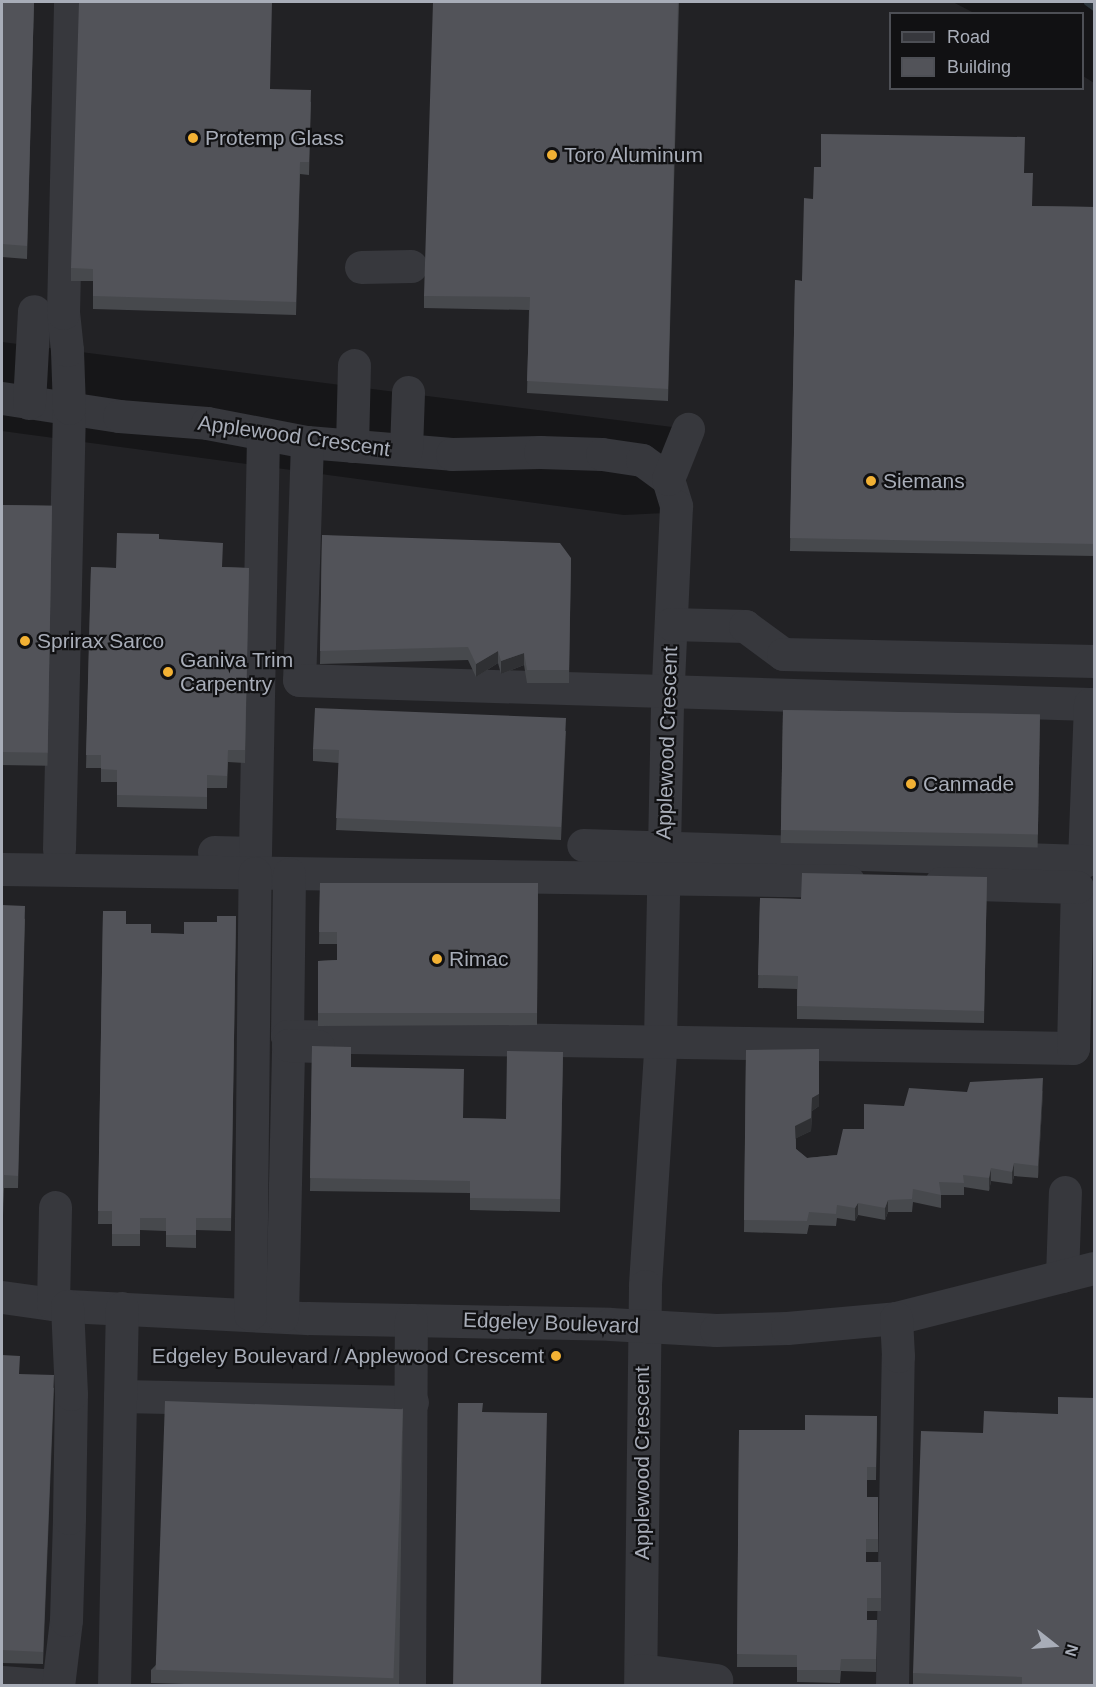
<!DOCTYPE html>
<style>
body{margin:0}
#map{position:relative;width:1096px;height:1687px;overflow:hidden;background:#161618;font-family:Arial,sans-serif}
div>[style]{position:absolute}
.built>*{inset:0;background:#222225}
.stream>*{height:7px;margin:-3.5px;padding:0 3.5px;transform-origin:3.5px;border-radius:3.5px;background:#2c353c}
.minor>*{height:33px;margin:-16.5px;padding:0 16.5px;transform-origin:16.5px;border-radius:16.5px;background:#37383d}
.wall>*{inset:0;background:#47494d;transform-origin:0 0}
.shaded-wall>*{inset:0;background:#2f3033}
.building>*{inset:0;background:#525359;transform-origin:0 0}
.dots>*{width:16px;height:16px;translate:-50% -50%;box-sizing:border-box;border:3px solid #111113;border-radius:50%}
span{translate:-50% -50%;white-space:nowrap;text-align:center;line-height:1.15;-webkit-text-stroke:4.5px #111113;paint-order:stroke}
.poi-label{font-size:21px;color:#a8adb8}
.left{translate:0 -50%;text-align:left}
.right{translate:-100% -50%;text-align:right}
.street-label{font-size:21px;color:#a8adb8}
.frame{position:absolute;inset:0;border:3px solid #a8adb8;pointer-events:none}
.legend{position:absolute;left:889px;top:12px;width:195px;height:78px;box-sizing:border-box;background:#111113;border:2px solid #4d4f55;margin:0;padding:8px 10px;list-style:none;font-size:18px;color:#a8adb8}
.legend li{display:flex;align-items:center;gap:12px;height:30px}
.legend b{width:30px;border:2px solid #4d4f55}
.north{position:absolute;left:1024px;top:1615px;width:60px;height:60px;-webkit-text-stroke:4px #111113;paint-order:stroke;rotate:107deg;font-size:16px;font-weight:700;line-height:24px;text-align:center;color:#a8adb8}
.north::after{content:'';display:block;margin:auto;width:21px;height:27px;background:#a8adb8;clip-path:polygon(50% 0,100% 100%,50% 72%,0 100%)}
</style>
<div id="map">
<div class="built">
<div style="clip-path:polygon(2px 2px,953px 2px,974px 13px,890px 14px,890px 88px,1082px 88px,1083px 76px,1094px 83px,1094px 1685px,2px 1685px,2px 431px,624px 515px,685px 512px,688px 429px,2px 342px)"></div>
</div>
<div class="stream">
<div style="left:1087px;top:2px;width:9px;rotate:36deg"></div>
</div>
<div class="minor">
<div style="left:361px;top:267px;width:50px;rotate:-1.1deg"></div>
<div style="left:2px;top:398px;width:118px;rotate:8.7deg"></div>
<div style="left:119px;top:416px;width:88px;rotate:4.5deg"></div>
<div style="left:207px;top:423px;width:102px;rotate:10.8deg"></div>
<div style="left:307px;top:442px;width:145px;rotate:4.7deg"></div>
<div style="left:452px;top:454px;width:88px;rotate:-1.3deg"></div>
<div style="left:540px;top:452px;width:62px;rotate:1.8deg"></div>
<div style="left:602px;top:454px;width:40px;rotate:8.5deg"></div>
<div style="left:642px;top:460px;width:32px;rotate:36deg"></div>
<div style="left:668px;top:479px;width:28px;rotate:73deg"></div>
<div style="left:676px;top:506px;width:199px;rotate:92.6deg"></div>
<div style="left:667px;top:705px;width:347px;rotate:91.2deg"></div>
<div style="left:660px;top:1052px;width:234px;rotate:93.7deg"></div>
<div style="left:645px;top:1286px;width:400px;rotate:90.7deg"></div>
<div style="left:29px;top:403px;width:92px;rotate:-86.9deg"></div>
<div style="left:307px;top:442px;width:238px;rotate:91.9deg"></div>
<div style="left:299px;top:680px;width:791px;rotate:1.74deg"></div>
<div style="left:1090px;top:704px;width:157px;rotate:92.2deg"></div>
<div style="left:1084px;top:861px;width:501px;rotate:-178.17deg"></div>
<div style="left:352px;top:446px;width:81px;rotate:-88.6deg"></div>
<div style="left:406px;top:450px;width:58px;rotate:-88deg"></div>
<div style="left:668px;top:479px;width:54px;rotate:-68.2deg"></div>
<div style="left:671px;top:624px;width:74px;rotate:1.5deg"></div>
<div style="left:745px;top:626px;width:47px;rotate:36.4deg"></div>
<div style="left:783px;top:654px;width:311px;rotate:1.3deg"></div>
<div style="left:59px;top:849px;width:441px;rotate:-88.7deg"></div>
<div style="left:69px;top:408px;width:58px;rotate:-92deg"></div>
<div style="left:67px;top:350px;width:37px;rotate:-96deg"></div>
<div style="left:63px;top:313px;width:311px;rotate:-88.7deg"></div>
<div style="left:214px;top:852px;width:41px;rotate:1.4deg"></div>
<div style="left:255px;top:853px;width:419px;rotate:-88.9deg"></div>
<div style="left:2px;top:869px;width:846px;rotate:0.81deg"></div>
<div style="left:289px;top:874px;width:162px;rotate:90.7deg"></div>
<div style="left:287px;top:1036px;width:786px;rotate:0.87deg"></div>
<div style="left:1073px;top:1048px;width:161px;rotate:-88.6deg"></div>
<div style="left:1077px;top:887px;width:136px;rotate:-178.3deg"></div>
<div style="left:1062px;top:1276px;width:84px;rotate:-88deg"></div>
<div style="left:2px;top:1297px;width:66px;rotate:7.9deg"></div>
<div style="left:67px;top:1306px;width:240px;rotate:2.9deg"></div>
<div style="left:307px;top:1318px;width:303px;rotate:1.1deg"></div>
<div style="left:610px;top:1324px;width:106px;rotate:3.2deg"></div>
<div style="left:716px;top:1330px;width:71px;rotate:-1.6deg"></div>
<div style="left:787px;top:1328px;width:109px;rotate:-5.2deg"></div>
<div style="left:896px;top:1318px;width:204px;rotate:-14.2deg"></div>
<div style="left:53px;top:1304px;width:97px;rotate:-88.8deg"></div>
<div style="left:250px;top:1314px;width:441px;rotate:-89.4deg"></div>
<div style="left:282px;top:1316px;width:271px;rotate:-88.7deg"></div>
<div style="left:288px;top:1045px;width:30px;rotate:2deg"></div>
<div style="left:120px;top:1396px;width:292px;rotate:1.2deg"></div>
<div style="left:641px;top:1670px;width:76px;rotate:7.6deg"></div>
<div style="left:2px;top:1682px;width:53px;rotate:4.3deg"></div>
<div style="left:58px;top:1686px;width:66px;rotate:-83.1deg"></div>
<div style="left:66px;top:1620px;width:102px;rotate:-88.3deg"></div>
<div style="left:69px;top:1518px;width:124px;rotate:-89.1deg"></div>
<div style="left:71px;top:1394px;width:88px;rotate:-92.6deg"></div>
<div style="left:114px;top:1686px;width:378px;rotate:-88.8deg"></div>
<div style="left:409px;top:1686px;width:366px;rotate:-89.7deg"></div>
<div style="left:892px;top:1686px;width:330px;rotate:-89deg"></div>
<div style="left:898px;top:1356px;width:38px;rotate:-93deg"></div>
</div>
<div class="wall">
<div style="clip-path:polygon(2px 2px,34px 2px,27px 259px,2px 257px)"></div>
<div style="clip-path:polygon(679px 2px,668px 401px,527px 393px,529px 310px,424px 308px,424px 296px)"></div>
<div style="clip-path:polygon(270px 89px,311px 102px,309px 175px,300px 174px,296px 315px,93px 309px,93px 281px,71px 281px,71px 268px)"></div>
<div style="clip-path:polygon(1025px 173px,1032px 206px,1095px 207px,1095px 556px,790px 551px,795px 280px,802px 281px,813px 199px)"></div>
<div style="left:2px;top:505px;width:50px;height:260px;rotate:1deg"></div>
<div style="clip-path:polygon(322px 535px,571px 558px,569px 683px,527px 683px,524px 665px,501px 674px,498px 663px,476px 677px,468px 660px,320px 664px)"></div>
<div style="clip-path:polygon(159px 539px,222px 567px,249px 568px,245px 763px,228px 762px,227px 788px,207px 788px,207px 809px,117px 807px,117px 782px,101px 782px,101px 768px,86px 768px,91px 567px,116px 568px)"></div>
<div style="left:783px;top:710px;width:257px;height:133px;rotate:1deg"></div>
<div style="clip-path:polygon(566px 731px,561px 840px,336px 830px,339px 763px,313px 761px,313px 749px)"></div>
<div style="clip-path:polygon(987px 877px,984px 1023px,797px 1019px,797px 989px,758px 988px,760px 898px,801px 899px)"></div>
<div style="clip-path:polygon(320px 883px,538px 883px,537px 1025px,318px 1026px,318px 961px,337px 960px,337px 944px,319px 944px)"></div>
<div style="clip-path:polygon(2px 905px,25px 919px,18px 1188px,4px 1188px,3px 1216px,2px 1216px)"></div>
<div style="clip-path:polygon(103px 911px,126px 924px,151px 933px,184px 934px,236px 916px,231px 1231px,196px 1230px,196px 1248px,166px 1247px,166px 1231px,140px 1230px,140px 1246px,112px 1246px,112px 1224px,98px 1224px)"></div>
<div style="clip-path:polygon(312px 1046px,351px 1067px,463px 1118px,506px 1119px,563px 1052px,560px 1212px,470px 1210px,470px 1193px,310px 1191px)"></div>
<div style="clip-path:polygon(746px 1050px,819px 1106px,812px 1111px,811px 1131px,796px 1138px,796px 1149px,807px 1158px,837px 1155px,864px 1129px,904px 1106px,967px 1092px,1043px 1091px,1038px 1178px,1014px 1176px,1012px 1184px,991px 1181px,989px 1191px,964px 1187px,964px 1195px,941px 1195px,941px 1208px,913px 1202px,912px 1212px,888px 1212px,885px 1220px,858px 1215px,855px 1221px,837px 1218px,836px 1226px,809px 1225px,807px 1234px,744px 1232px)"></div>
<div style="clip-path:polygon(2px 1355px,19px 1374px,54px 1388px,43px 1664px,2px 1663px)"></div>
<div style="clip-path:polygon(403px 1408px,399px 1686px,250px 1686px,151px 1683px,151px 1670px)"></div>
<div style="clip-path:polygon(1058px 1414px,1095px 1686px,913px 1686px,913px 1673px,983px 1433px)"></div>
<div style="clip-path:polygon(877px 1416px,876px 1480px,867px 1480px,867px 1497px,878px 1497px,878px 1552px,866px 1552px,866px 1562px,881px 1562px,881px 1611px,867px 1611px,867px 1620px,877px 1620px,876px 1672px,841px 1671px,840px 1683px,797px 1682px,797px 1667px,737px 1667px,739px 1430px,805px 1430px)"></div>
</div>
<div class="shaded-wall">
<div style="clip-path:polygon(498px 651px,498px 663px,476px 677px,476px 664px)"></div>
<div style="clip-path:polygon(524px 653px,524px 665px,501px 674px,501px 661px)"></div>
<div style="clip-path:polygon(1043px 1078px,1043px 1091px,1038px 1178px,1038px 1166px)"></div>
<div style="clip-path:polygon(819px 1094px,819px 1106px,812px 1111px,811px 1131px,795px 1139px,795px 1126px,812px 1098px)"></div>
<div style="clip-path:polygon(1014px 1163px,1014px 1176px,1012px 1184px,1012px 1172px)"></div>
<div style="clip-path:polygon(991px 1168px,991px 1181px,989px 1191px,989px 1178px)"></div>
<div style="clip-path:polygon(888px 1200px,888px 1212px,885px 1220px,885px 1208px)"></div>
<div style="clip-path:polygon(858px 1203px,858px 1215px,855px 1221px,855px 1208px)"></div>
</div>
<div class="building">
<div style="clip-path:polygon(2px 2px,34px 2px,27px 246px,2px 244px)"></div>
<div style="clip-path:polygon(79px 2px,272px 2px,270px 89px,311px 90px,309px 162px,300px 162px,296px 302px,93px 296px,93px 269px,71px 268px)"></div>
<div style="clip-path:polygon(433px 2px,678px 2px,668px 389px,527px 381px,530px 297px,424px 296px)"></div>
<div style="clip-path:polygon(821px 134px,1025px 137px,1024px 173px,1033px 173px,1032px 206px,1095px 207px,1095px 544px,790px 538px,795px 280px,802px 281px,804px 198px,813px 199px,814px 167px,821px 167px)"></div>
<div style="left:2px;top:505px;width:50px;height:247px;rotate:1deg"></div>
<div style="clip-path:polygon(117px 533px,159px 534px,159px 539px,223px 543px,222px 567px,249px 568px,245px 750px,228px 750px,227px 776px,207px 775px,207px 797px,117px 795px,117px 770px,101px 769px,101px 755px,86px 755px,91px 567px,116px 568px)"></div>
<div style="clip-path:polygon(322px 535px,560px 543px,571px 558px,569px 670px,527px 670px,524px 653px,501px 661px,498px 651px,476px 664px,468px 647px,320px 651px)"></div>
<div style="clip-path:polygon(315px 708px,566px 718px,561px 827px,336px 818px,339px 750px,313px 749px)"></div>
<div style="left:783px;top:710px;width:257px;height:120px;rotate:1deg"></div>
<div style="clip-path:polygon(802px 873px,987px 877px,984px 1011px,797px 1006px,798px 976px,758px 975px,760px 898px,801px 899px)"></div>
<div style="clip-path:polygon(320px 883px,538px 883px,537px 1013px,318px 1013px,318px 961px,337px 960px,337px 932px,319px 932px)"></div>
<div style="clip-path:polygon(2px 905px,25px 906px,18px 1176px,4px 1175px,3px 1204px,2px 1203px)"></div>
<div style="clip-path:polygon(103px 911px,126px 911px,126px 924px,151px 924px,151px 933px,184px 934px,184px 922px,217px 922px,217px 916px,236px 916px,231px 1218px,196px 1218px,196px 1235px,166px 1235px,166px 1218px,140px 1218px,140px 1234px,112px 1234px,112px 1211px,98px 1211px)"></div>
<div style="clip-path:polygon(312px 1046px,351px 1047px,351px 1067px,464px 1069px,463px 1118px,506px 1119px,507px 1051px,563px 1052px,560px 1199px,470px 1198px,470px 1181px,310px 1178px)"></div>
<div style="clip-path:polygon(819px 1049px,819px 1094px,812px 1098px,811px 1118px,795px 1126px,796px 1149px,807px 1158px,837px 1155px,843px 1129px,864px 1129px,864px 1104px,904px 1106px,909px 1088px,967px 1092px,970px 1082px,1043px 1078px,1038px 1166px,1014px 1163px,1012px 1172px,991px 1168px,989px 1178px,963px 1175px,964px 1183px,939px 1182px,941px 1195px,913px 1189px,912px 1199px,888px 1200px,885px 1208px,858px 1203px,855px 1208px,837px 1205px,836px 1214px,809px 1212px,807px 1221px,744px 1220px,746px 1050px)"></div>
<div style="clip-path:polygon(2px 1355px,20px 1356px,19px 1374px,54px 1375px,43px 1652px,2px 1650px)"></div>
<div style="clip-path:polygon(1058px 1397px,1095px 1398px,1095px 1686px,1022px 1686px,1022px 1677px,913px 1673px,921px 1431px,983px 1433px,984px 1411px,1058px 1414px)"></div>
<div style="left:165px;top:1401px;width:238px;height:269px;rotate:2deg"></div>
<div style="clip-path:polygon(458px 1403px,483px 1403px,482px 1412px,547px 1413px,541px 1686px,453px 1686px)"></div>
<div style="clip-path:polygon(805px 1415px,877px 1416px,876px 1467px,867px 1467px,867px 1497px,878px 1497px,878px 1539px,866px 1539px,866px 1562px,881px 1562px,881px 1598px,867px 1598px,867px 1620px,877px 1620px,876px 1659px,841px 1659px,840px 1670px,797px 1670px,797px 1655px,737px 1654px,739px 1430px,805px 1430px)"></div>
</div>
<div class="dots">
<div style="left:193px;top:138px;background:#f2b134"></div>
<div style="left:552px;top:155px;background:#f2b134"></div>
<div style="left:871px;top:481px;background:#f2b134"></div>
<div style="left:25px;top:641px;background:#f2b134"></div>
<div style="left:168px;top:672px;background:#f2b134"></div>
<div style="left:911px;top:784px;background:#f2b134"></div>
<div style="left:437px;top:959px;background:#f2b134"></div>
<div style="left:556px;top:1356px;background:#f2b134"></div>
</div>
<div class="poi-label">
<span class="left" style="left:205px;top:138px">Protemp Glass</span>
<span class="left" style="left:564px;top:155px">Toro Aluminum</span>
<span class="left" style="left:883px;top:481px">Siemans</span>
<span class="left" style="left:37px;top:641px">Sprirax Sarco</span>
<span class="left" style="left:180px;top:672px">Ganiva Trim<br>Carpentry</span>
<span class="left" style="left:923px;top:784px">Canmade</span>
<span class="left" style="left:449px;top:959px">Rimac</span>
<span class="right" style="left:544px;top:1356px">Edgeley Boulevard / Applewood Crescemt</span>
</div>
<div class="street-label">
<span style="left:294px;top:436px;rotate:8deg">Applewood Crescent</span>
<span style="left:667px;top:743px;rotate:-88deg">Applewood Crescent</span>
<span style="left:551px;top:1323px;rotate:2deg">Edgeley Boulevard</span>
<span style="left:642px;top:1463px;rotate:-90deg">Applewood Crescent</span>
</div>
<div class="frame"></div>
<ul class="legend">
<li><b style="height:8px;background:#37383d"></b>Road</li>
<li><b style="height:16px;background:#525359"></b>Building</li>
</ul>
<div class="north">N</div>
</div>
